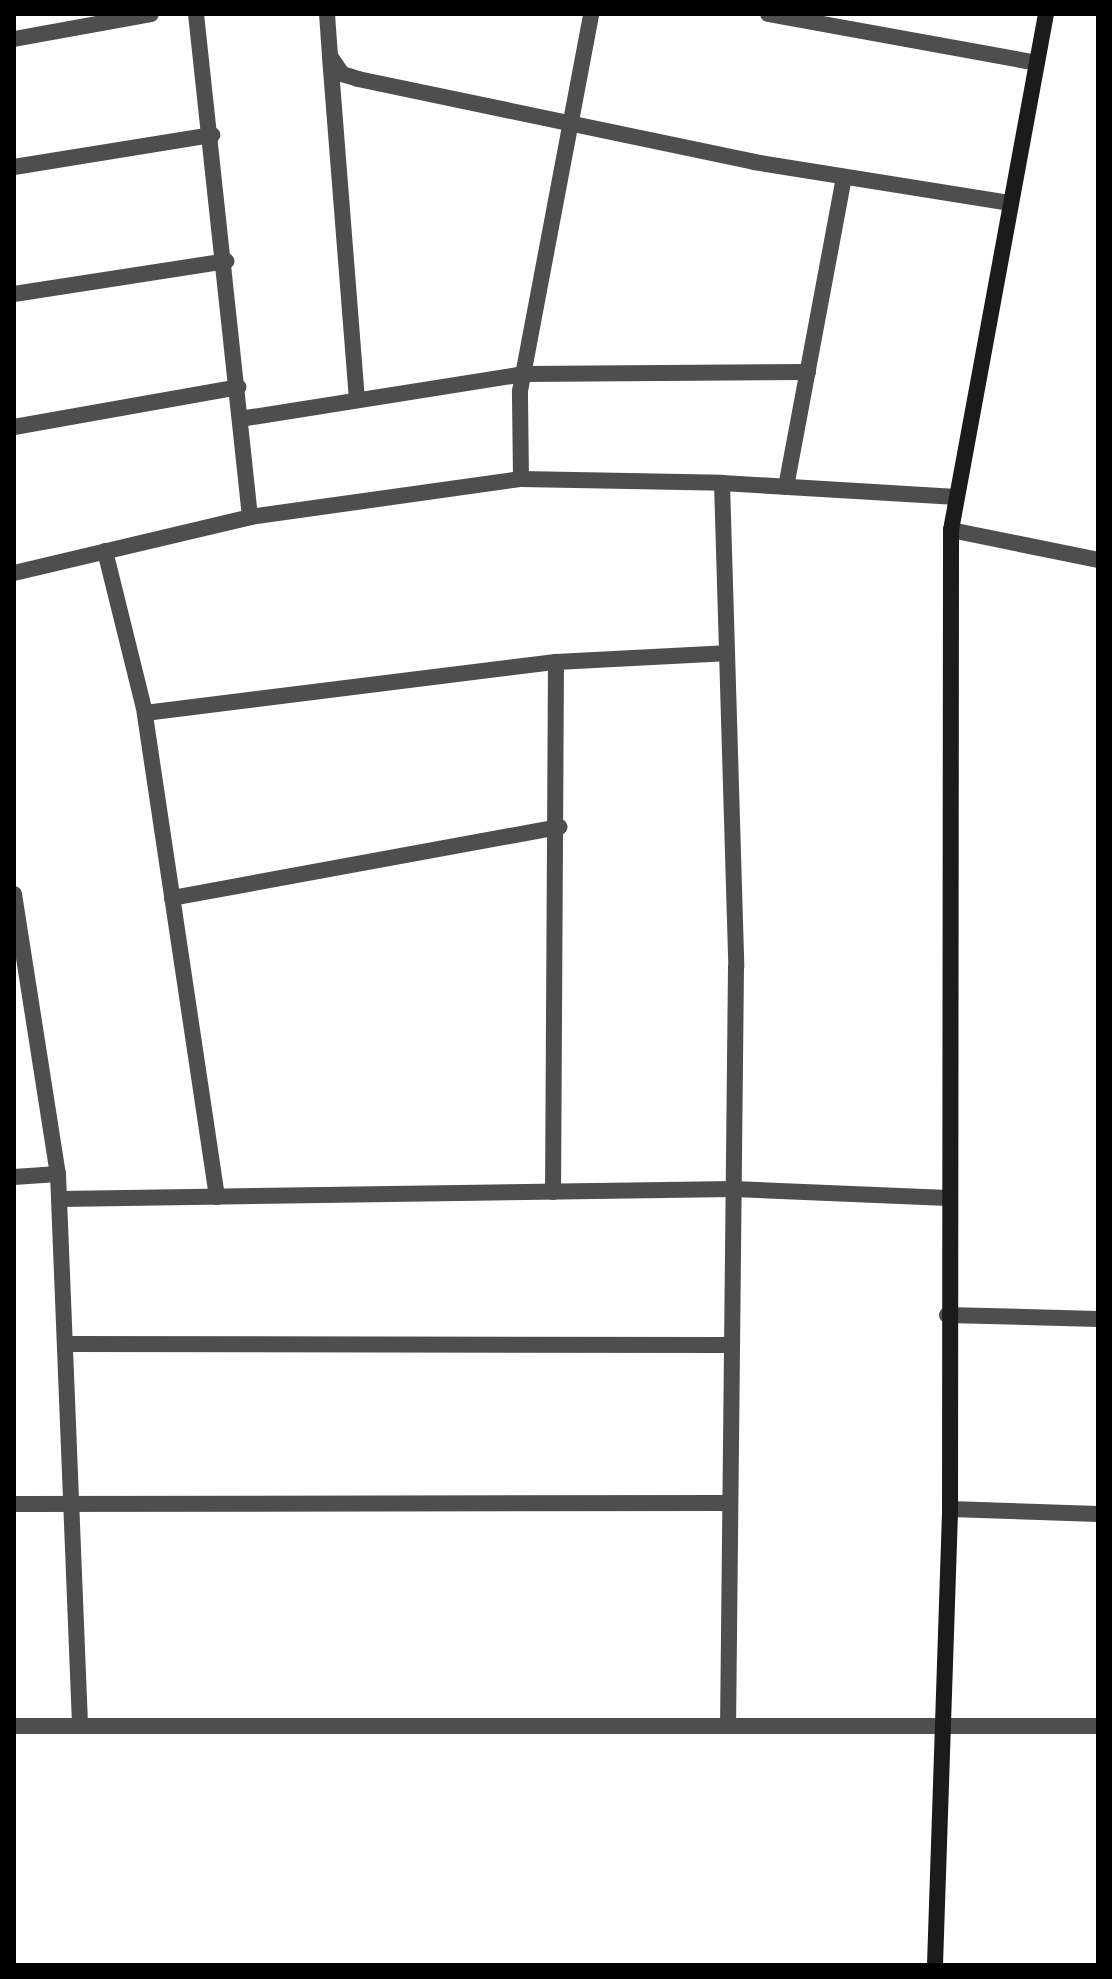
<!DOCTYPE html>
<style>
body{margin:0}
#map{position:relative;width:1112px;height:1979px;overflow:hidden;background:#fff;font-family:Lato,sans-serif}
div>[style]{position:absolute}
.street>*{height:16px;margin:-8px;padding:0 8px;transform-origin:8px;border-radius:8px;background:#4e4e4e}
.secondary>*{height:16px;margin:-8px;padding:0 8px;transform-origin:8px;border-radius:8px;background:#1b1b1b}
span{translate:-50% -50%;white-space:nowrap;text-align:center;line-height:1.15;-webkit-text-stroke:7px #fff;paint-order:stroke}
.frame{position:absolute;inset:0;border:16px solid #000;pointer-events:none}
</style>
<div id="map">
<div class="street">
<div style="left:196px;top:14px;width:506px;rotate:83.87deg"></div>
<div style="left:327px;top:14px;width:42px;rotate:85.9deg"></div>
<div style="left:330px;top:56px;width:22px;rotate:56deg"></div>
<div style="left:342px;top:74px;width:17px;rotate:17deg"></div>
<div style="left:358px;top:79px;width:405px;rotate:11.8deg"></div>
<div style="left:754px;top:162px;width:260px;rotate:9.1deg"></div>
<div style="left:768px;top:14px;width:273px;rotate:10.3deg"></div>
<div style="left:14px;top:39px;width:139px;rotate:-10.3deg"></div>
<div style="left:330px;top:57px;width:342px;rotate:85.5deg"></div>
<div style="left:14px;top:167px;width:201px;rotate:-9.2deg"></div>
<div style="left:14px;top:294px;width:215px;rotate:-8.8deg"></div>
<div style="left:240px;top:419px;width:288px;rotate:-9deg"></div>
<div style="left:524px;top:374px;width:284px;rotate:-0.4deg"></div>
<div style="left:14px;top:427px;width:228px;rotate:-10.1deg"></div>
<div style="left:521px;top:479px;width:88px;rotate:-90.7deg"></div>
<div style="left:520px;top:391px;width:384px;rotate:-79.3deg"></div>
<div style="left:722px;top:483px;width:235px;rotate:3.4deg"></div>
<div style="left:786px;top:487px;width:315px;rotate:-79.4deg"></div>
<div style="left:951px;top:530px;width:150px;rotate:11.5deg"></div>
<div style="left:105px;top:551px;width:167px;rotate:76.1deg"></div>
<div style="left:14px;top:573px;width:243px;rotate:-13.3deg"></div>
<div style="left:250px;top:517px;width:274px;rotate:-8deg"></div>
<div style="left:521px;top:479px;width:201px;rotate:1.1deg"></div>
<div style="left:722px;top:483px;width:484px;rotate:88.3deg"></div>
<div style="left:736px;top:967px;width:759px;rotate:90.6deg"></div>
<div style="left:556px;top:662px;width:169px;rotate:-3deg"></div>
<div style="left:14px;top:894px;width:283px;rotate:81.1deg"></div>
<div style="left:58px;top:1174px;width:550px;rotate:87.71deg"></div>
<div style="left:172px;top:898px;width:394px;rotate:-10.4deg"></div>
<div style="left:14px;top:1177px;width:44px;rotate:-3.9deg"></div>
<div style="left:217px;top:1197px;width:489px;rotate:-98.5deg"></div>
<div style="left:145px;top:713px;width:414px;rotate:-7.1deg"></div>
<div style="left:556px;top:662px;width:530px;rotate:90.32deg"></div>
<div style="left:60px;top:1199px;width:674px;rotate:-0.85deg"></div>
<div style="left:734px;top:1189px;width:214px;rotate:2.4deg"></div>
<div style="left:947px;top:1315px;width:151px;rotate:1.5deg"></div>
<div style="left:67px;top:1344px;width:665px;rotate:0.09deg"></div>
<div style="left:14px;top:1504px;width:716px;rotate:-0.08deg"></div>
<div style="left:950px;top:1509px;width:148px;rotate:1.9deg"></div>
<div style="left:14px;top:1726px;width:1084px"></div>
</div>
<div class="secondary">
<div style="left:935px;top:1965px;width:456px;rotate:-88.1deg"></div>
<div style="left:950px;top:1509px;width:979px;rotate:-89.94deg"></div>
<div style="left:951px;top:530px;width:525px;rotate:-79.57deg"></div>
</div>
<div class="frame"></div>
</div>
